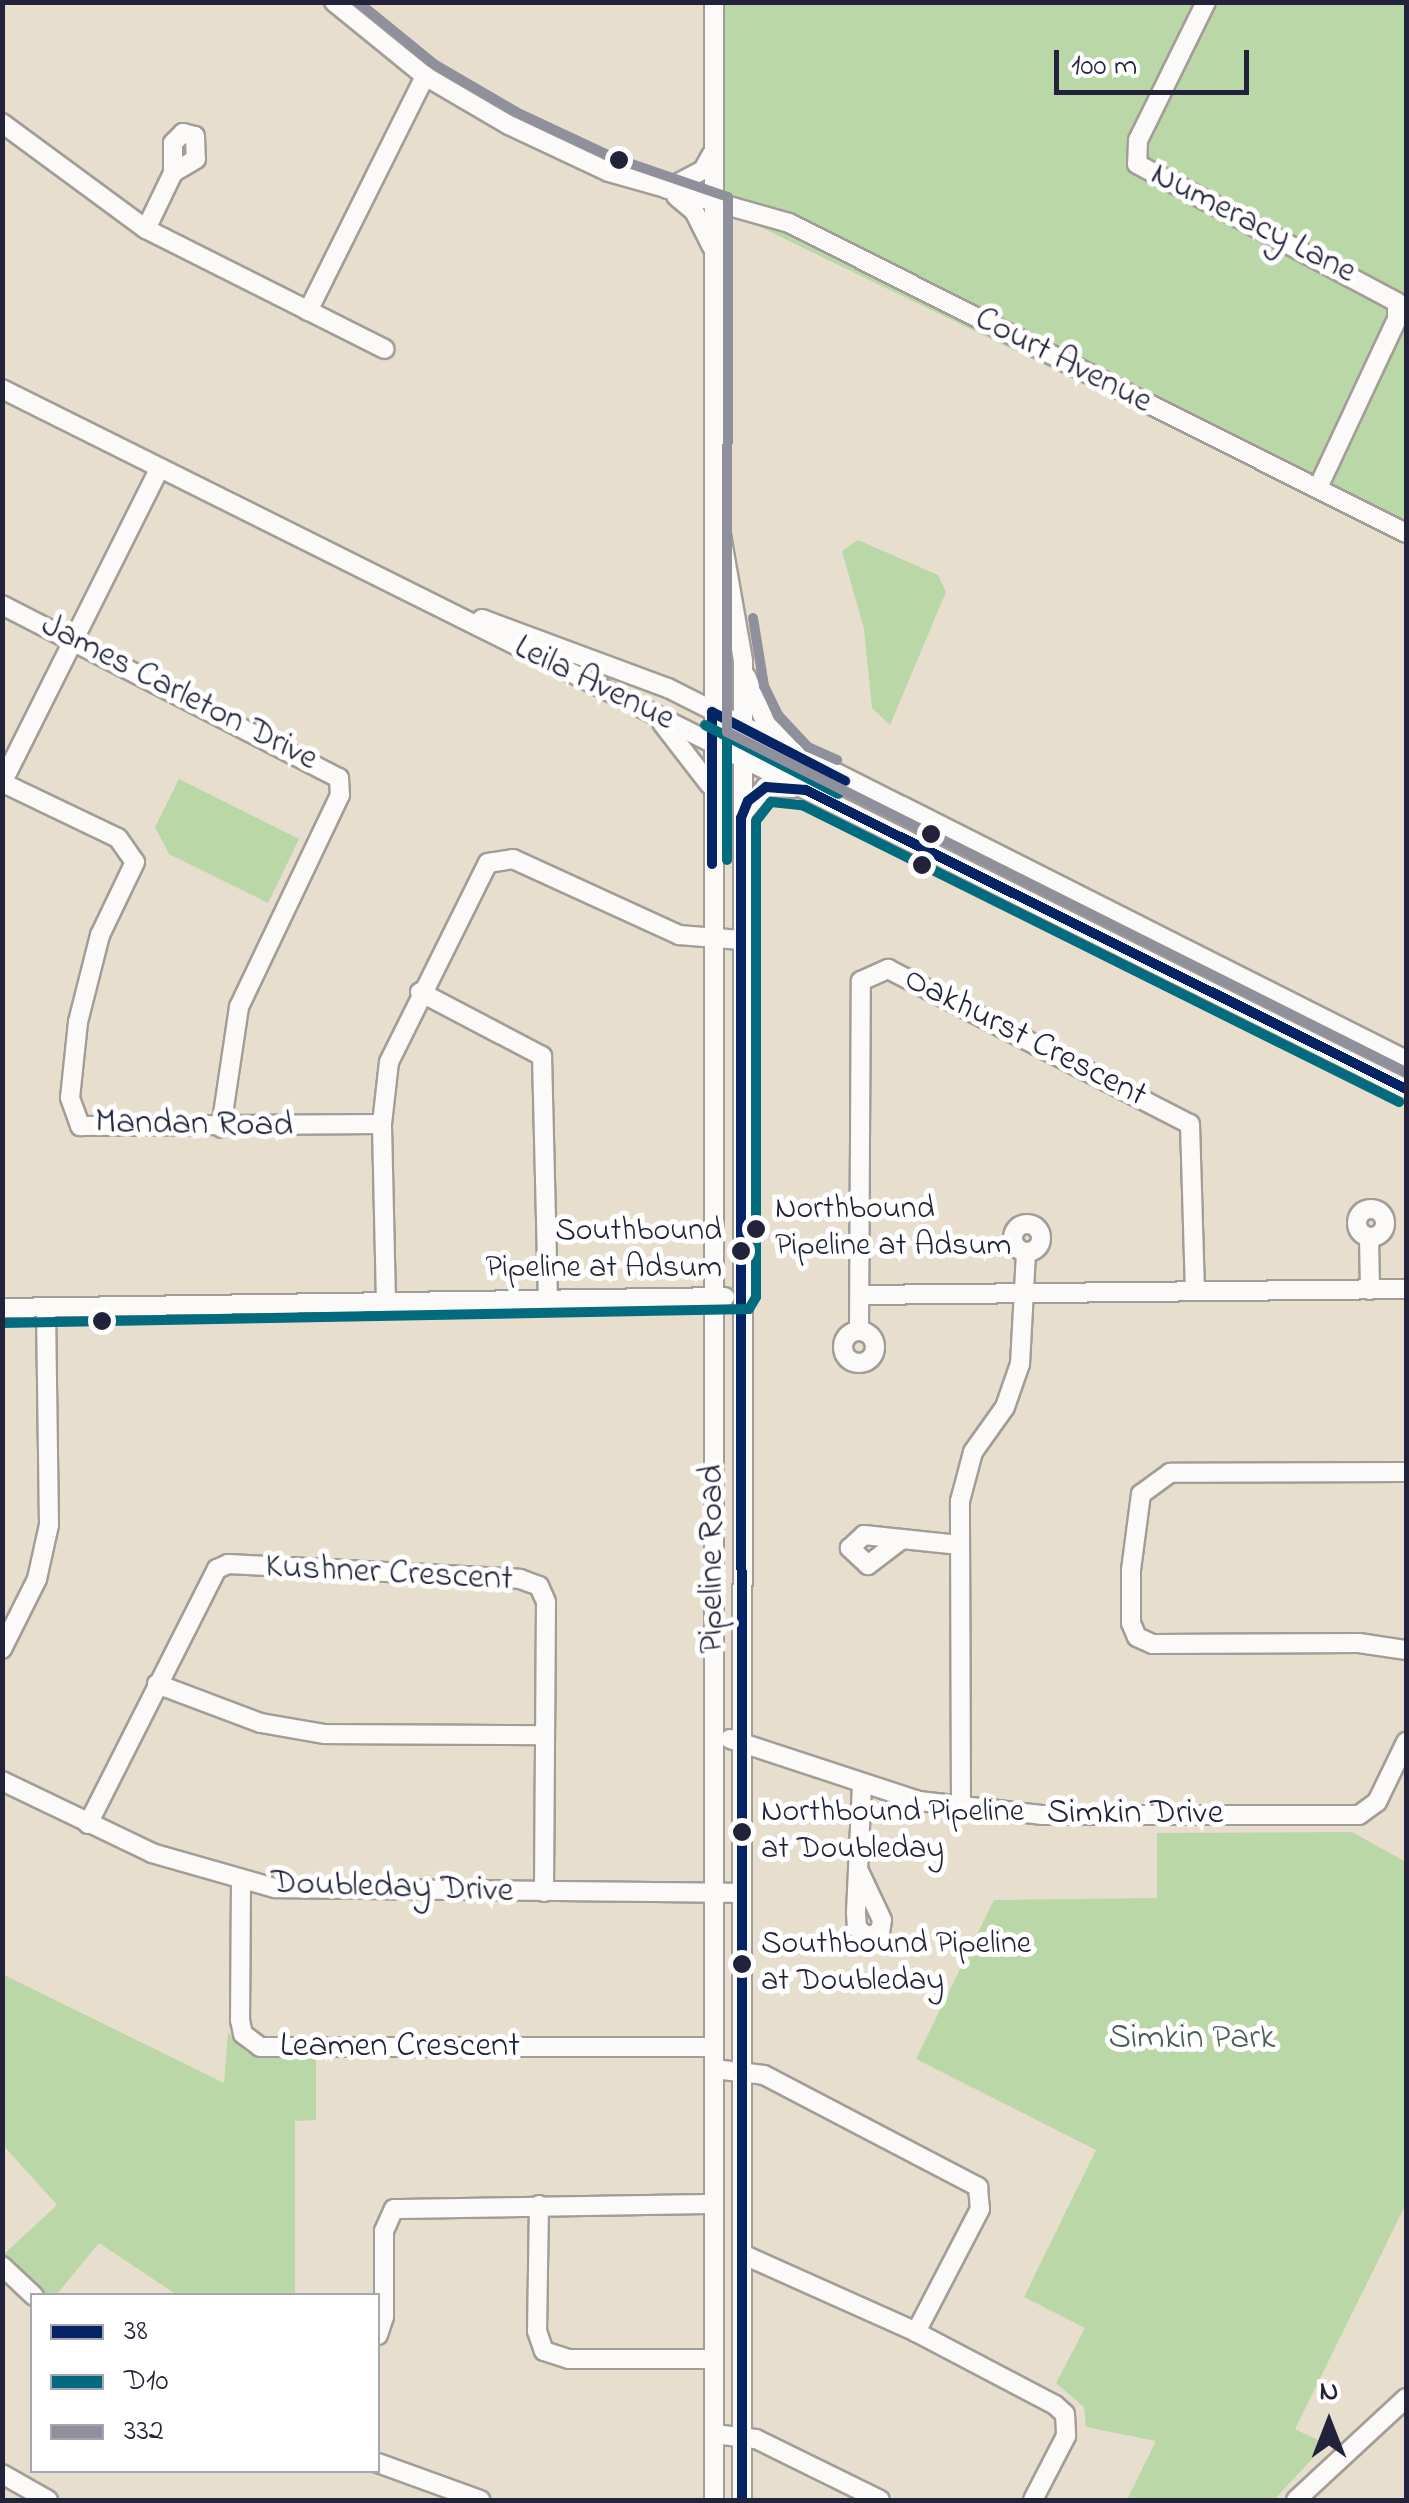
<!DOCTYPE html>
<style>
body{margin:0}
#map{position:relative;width:1409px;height:2503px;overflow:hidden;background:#e8dece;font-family:"Indie Flower",sans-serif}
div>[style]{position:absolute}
.green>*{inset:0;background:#bad7a7}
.roads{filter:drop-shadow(2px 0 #a29d96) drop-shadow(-2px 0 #a29d96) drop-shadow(0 2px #a29d96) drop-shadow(0 -2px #a29d96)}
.minor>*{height:18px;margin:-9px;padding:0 9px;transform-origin:9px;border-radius:9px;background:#fcfaf8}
.minor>.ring{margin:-9px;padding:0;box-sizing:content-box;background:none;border:18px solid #fcfaf8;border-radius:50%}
.bus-1>*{height:10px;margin:-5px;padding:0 5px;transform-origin:5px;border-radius:5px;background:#052465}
.bus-2>*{height:10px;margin:-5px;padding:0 5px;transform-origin:5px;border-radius:5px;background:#026c7e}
.bus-3>*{height:10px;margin:-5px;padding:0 5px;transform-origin:5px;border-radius:5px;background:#90909d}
.dots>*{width:28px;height:28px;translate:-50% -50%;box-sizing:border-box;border:5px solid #fff;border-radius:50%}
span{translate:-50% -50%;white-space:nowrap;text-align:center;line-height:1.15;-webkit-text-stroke:10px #fff;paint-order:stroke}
.bus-label{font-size:32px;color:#22223b}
.left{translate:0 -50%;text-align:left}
.right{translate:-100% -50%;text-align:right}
.street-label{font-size:35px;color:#22223b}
.park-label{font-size:35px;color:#4a6056}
.frame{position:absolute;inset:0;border:5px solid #22223b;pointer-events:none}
.legend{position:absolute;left:30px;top:2293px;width:350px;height:180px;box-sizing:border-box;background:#fff;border:2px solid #a7a7b1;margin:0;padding:12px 18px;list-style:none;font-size:30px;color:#22223b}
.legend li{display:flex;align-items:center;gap:20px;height:50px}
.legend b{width:50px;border:2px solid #a7a7b1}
.north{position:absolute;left:1279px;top:2373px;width:100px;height:100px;-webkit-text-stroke:8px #fff;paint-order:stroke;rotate:0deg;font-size:28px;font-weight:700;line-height:40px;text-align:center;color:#22223b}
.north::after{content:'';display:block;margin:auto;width:35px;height:45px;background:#22223b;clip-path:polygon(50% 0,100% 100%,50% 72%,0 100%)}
.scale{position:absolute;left:1054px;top:50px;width:195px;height:45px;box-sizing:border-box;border:5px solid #22223b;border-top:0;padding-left:12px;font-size:30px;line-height:35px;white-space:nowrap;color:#22223b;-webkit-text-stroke:8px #fff;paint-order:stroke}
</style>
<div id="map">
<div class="green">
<div style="clip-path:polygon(715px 3px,1406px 3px,1406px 541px,715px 205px)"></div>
<div style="clip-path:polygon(858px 540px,938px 575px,946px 592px,890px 725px,872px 708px,864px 629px,842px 551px)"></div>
<div style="clip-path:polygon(179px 779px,299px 839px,268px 903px,169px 854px,155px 827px)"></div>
<div style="clip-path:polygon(1352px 1832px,1406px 1862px,1406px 2204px,1295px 2429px,1326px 2444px,1274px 2500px,1127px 2500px,1156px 2441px,1086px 2427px,1084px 2407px,1056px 2383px,1085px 2328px,1024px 2297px,1096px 2150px,916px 2059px,994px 1900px,1157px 1898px,1157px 1833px)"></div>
<div style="clip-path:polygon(2px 1974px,224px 2083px,228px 2032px,247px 2053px,316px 2054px,316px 2120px,295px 2121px,295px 2295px,177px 2295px,99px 2243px,56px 2295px,47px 2295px,3px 2255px,57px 2205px,3px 2145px)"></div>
</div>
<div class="roads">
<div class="minor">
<div style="left:334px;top:2px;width:117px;rotate:39.1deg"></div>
<div style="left:425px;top:76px;width:97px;rotate:30.3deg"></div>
<div style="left:509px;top:125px;width:110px;rotate:25.2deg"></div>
<div style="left:609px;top:172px;width:187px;rotate:15.8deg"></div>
<div style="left:789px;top:223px;width:690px;rotate:26.68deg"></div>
<div style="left:714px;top:2px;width:2498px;rotate:90deg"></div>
<div style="left:1206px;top:2px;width:154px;rotate:116.2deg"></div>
<div style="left:1138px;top:140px;width:24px;rotate:92deg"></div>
<div style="left:1137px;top:164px;width:294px;rotate:28deg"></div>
<div style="left:1397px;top:302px;width:17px;rotate:90deg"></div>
<div style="left:1397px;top:319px;width:187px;rotate:115.1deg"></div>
<div style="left:2px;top:123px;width:179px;rotate:36.4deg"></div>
<div style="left:146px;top:229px;width:267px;rotate:26.7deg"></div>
<div style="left:667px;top:189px;width:41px;rotate:-27.8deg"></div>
<div style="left:703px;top:170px;width:18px;rotate:-61deg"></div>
<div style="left:676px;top:196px;width:23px;rotate:40deg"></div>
<div style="left:694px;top:211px;width:40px;rotate:63.4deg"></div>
<div style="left:146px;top:229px;width:62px;rotate:-64.3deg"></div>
<div style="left:173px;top:173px;width:30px;rotate:-90deg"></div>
<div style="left:173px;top:143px;width:14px;rotate:-45deg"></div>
<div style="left:183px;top:133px;width:12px;rotate:14deg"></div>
<div style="left:195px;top:136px;width:23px;rotate:88deg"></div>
<div style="left:196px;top:159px;width:27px;rotate:149deg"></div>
<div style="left:308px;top:311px;width:263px;rotate:-63.5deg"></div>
<div style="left:2px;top:389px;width:1569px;rotate:26.5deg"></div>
<div style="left:719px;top:523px;width:140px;rotate:80.1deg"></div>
<div style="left:743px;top:661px;width:1839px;rotate:90.03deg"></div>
<div style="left:2px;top:605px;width:379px;rotate:27.2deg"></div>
<div style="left:339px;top:778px;width:17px;rotate:87deg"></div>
<div style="left:340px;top:795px;width:235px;rotate:115.5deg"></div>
<div style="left:239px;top:1007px;width:122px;rotate:98.5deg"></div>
<div style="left:482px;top:619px;width:198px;rotate:20.4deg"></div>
<div style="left:668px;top:688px;width:826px;rotate:26.75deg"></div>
<div style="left:746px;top:676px;width:52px;rotate:67.4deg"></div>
<div style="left:766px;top:724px;width:32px;rotate:46deg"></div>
<div style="left:662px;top:723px;width:78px;rotate:52.3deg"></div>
<div style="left:2px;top:783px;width:352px;rotate:-63.4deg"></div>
<div style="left:3px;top:783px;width:127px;rotate:25.6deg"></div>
<div style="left:118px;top:838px;width:29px;rotate:55deg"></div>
<div style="left:135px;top:862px;width:81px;rotate:115.6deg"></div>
<div style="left:100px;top:935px;width:90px;rotate:104.2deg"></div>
<div style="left:78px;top:1022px;width:76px;rotate:96deg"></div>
<div style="left:70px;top:1098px;width:30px;rotate:70deg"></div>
<div style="left:80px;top:1126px;width:302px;rotate:-0.4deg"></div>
<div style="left:743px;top:813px;width:35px;rotate:-49deg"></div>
<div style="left:766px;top:787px;width:27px;rotate:2deg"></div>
<div style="left:420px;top:992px;width:138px;rotate:27.7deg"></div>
<div style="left:542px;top:1056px;width:244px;rotate:88.6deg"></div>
<div class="ring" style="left:1357px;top:1209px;width:10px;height:10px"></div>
<div class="ring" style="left:1013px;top:1224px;width:10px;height:10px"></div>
<div style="left:1369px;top:1237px;width:53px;rotate:88.9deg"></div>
<div style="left:860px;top:1295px;width:546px;rotate:-0.63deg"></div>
<div style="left:386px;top:1302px;width:178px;rotate:-91.3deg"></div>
<div style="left:382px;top:1124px;width:62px;rotate:-83.6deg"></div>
<div style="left:389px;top:1062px;width:222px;rotate:-63.6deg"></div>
<div style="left:488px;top:863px;width:25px;rotate:-9deg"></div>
<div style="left:513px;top:859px;width:183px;rotate:24.6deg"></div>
<div style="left:679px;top:935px;width:62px;rotate:4.6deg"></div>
<div style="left:2px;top:1308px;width:723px;rotate:-0.87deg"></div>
<div class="ring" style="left:843px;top:1331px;width:14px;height:14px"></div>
<div style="left:859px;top:1331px;width:350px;rotate:-89.7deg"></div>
<div style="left:861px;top:981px;width:30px;rotate:-24deg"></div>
<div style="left:888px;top:969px;width:339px;rotate:27.2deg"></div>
<div style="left:1190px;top:1124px;width:167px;rotate:88.3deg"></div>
<div style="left:1406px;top:1472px;width:236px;rotate:179.8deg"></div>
<div style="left:1170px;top:1473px;width:36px;rotate:144deg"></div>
<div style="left:1141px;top:1494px;width:77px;rotate:97.5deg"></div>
<div style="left:1131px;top:1570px;width:53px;rotate:90deg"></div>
<div style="left:1131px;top:1623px;width:15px;rotate:67deg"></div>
<div style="left:1137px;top:1637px;width:17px;rotate:24deg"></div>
<div style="left:1153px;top:1644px;width:206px;rotate:-0.3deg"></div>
<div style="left:1359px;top:1643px;width:48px;rotate:8.5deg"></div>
<div style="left:902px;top:1539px;width:43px;rotate:142.6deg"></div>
<div style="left:868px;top:1565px;width:25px;rotate:-137deg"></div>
<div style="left:850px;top:1548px;width:19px;rotate:-43deg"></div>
<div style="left:864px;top:1535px;width:96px;rotate:6deg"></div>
<div style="left:2px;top:1649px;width:78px;rotate:-63.4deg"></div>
<div style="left:37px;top:1579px;width:55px;rotate:-77.5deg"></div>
<div style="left:49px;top:1525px;width:218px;rotate:-90.8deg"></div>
<div style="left:157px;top:1684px;width:111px;rotate:20.6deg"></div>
<div style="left:261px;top:1723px;width:65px;rotate:9.8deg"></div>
<div style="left:325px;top:1734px;width:219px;rotate:0.3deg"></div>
<div style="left:730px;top:1739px;width:199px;rotate:18.2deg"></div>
<div style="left:919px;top:1801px;width:123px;rotate:6.5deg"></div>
<div style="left:1041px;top:1815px;width:318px"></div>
<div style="left:1359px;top:1815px;width:22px;rotate:-36deg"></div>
<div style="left:1377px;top:1802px;width:67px;rotate:-64.2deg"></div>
<div style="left:2px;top:1781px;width:166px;rotate:25.6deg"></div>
<div style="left:152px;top:1853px;width:128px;rotate:15.9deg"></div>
<div style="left:275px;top:1888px;width:467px;rotate:0.6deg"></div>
<div style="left:961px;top:1808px;width:307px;rotate:-90.2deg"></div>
<div style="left:960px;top:1501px;width:51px;rotate:-75.1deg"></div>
<div style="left:973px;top:1452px;width:55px;rotate:-54.6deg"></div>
<div style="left:1005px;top:1407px;width:46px;rotate:-70.8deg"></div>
<div style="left:1020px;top:1364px;width:112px;rotate:-86.9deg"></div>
<div style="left:88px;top:1824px;width:286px;rotate:-63.2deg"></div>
<div style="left:217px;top:1569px;width:12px;rotate:-24deg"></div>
<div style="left:228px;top:1564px;width:292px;rotate:2.9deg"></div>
<div style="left:520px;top:1579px;width:20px;rotate:20deg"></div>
<div style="left:539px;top:1586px;width:17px;rotate:66deg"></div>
<div style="left:546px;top:1602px;width:290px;rotate:90.4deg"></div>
<div style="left:858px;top:1869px;width:56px;rotate:64.8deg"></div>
<div style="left:882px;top:1920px;width:12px;rotate:99deg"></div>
<div style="left:880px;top:1932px;width:14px;rotate:159deg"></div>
<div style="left:867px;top:1937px;width:13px;rotate:-138deg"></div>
<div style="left:857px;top:1928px;width:16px;rotate:-94deg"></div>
<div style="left:856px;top:1912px;width:129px;rotate:-87.3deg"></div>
<div style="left:241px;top:1881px;width:139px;rotate:90.4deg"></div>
<div style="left:240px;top:2020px;width:14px;rotate:78deg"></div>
<div style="left:243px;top:2034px;width:21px;rotate:37deg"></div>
<div style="left:260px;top:2047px;width:454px"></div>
<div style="left:714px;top:2069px;width:50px;rotate:6.8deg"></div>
<div style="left:764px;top:2075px;width:242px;rotate:27.6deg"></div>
<div style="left:978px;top:2187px;width:22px;rotate:85deg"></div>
<div style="left:980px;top:2209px;width:139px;rotate:117.5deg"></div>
<div style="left:539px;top:2205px;width:126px;rotate:90.9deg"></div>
<div style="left:537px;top:2331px;width:21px;rotate:71deg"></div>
<div style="left:544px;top:2351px;width:26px;rotate:18deg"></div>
<div style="left:569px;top:2359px;width:145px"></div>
<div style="left:742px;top:2254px;width:191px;rotate:24.1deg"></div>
<div style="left:916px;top:2332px;width:157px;rotate:27.7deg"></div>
<div style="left:1055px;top:2405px;width:13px;rotate:42deg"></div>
<div style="left:1065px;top:2414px;width:22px;rotate:87deg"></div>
<div style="left:1066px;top:2436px;width:72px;rotate:117.3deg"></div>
<div style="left:2px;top:2266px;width:44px;rotate:43.2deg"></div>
<div style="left:378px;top:2335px;width:19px;rotate:-72deg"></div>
<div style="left:384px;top:2317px;width:86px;rotate:-90deg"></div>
<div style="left:384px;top:2231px;width:24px;rotate:-66deg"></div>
<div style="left:394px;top:2209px;width:320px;rotate:-0.9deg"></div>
<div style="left:714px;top:2434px;width:42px;rotate:6.8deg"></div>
<div style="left:756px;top:2439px;width:138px;rotate:26.2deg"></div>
<div style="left:378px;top:2463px;width:109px;rotate:19.9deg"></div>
<div style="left:2px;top:2474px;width:53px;rotate:29.5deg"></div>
<div style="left:1296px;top:2500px;width:150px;rotate:-42.8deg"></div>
</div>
</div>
<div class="bus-1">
<div style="left:712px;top:712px;width:152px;rotate:90deg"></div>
<div style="left:712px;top:712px;width:150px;rotate:27.4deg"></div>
<div style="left:742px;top:2500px;width:1682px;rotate:-90.03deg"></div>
<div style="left:741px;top:818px;width:18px;rotate:-68deg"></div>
<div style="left:748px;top:801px;width:23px;rotate:-38deg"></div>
<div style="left:766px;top:787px;width:40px;rotate:4.3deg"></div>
<div style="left:806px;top:790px;width:670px;rotate:26.49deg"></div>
</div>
<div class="bus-2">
<div style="left:727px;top:712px;width:148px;rotate:90deg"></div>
<div style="left:705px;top:725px;width:150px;rotate:27.4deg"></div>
<div style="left:2px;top:1323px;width:747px;rotate:-1.07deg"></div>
<div style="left:749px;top:1309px;width:14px;rotate:-60deg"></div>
<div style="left:756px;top:1297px;width:476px;rotate:-90deg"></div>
<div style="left:756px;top:821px;width:24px;rotate:-52deg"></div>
<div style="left:771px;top:802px;width:31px;rotate:6deg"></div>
<div style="left:802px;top:805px;width:667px;rotate:26.45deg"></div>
</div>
<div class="bus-3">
<div style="left:358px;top:2px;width:98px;rotate:39.2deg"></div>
<div style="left:434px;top:64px;width:95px;rotate:30.3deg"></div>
<div style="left:516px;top:112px;width:108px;rotate:25.1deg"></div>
<div style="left:614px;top:158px;width:120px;rotate:18.9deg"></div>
<div style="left:728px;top:197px;width:535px;rotate:90.11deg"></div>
<div style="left:727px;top:732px;width:759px;rotate:26.6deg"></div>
<div style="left:753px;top:618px;width:69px;rotate:80.8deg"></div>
<div style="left:764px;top:686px;width:32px;rotate:64deg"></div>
<div style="left:778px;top:715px;width:44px;rotate:46.8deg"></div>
<div style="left:808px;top:747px;width:32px;rotate:24deg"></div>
</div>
<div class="dots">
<div style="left:619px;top:160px;background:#22223b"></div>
<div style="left:931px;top:834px;background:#22223b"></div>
<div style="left:922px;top:865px;background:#22223b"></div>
<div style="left:756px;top:1229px;background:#22223b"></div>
<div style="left:741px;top:1251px;background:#22223b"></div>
<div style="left:102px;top:1321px;background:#22223b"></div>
<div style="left:742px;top:1832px;background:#22223b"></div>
<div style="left:742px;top:1964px;background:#22223b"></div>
</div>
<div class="bus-label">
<span class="left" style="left:775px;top:1229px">Northbound<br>Pipeline at Adsum</span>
<span class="right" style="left:722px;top:1251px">Southbound<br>Pipeline at Adsum</span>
<span class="left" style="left:761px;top:1832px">Northbound Pipeline<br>at Doubleday</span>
<span class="left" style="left:761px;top:1964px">Southbound Pipeline<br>at Doubleday</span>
</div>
<div class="street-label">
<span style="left:1253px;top:224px;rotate:27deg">Numeracy Lane</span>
<span style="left:1063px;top:361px;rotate:27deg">Court Avenue</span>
<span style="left:594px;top:684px;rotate:26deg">Leila Avenue</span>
<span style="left:179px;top:693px;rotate:27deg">James Carleton Drive</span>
<span style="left:1025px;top:1038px;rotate:27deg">Oakhurst Crescent</span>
<span style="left:194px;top:1125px;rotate:1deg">Mandan Road</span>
<span style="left:713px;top:1559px;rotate:-90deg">Pipeline Road</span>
<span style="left:389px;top:1574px;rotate:3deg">Kushner Crescent</span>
<span style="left:1135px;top:1814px">Simkin Drive</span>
<span style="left:392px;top:1888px;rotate:2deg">Doubleday Drive</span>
<span style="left:400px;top:2047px">Leamen Crescent</span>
</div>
<div class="park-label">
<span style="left:1192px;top:2039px">Simkin Park</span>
</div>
<div class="frame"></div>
<ul class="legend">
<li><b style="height:12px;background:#052465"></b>38</li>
<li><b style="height:12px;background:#026c7e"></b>D10</li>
<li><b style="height:12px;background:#90909d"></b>332</li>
</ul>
<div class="north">N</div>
<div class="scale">100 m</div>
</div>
